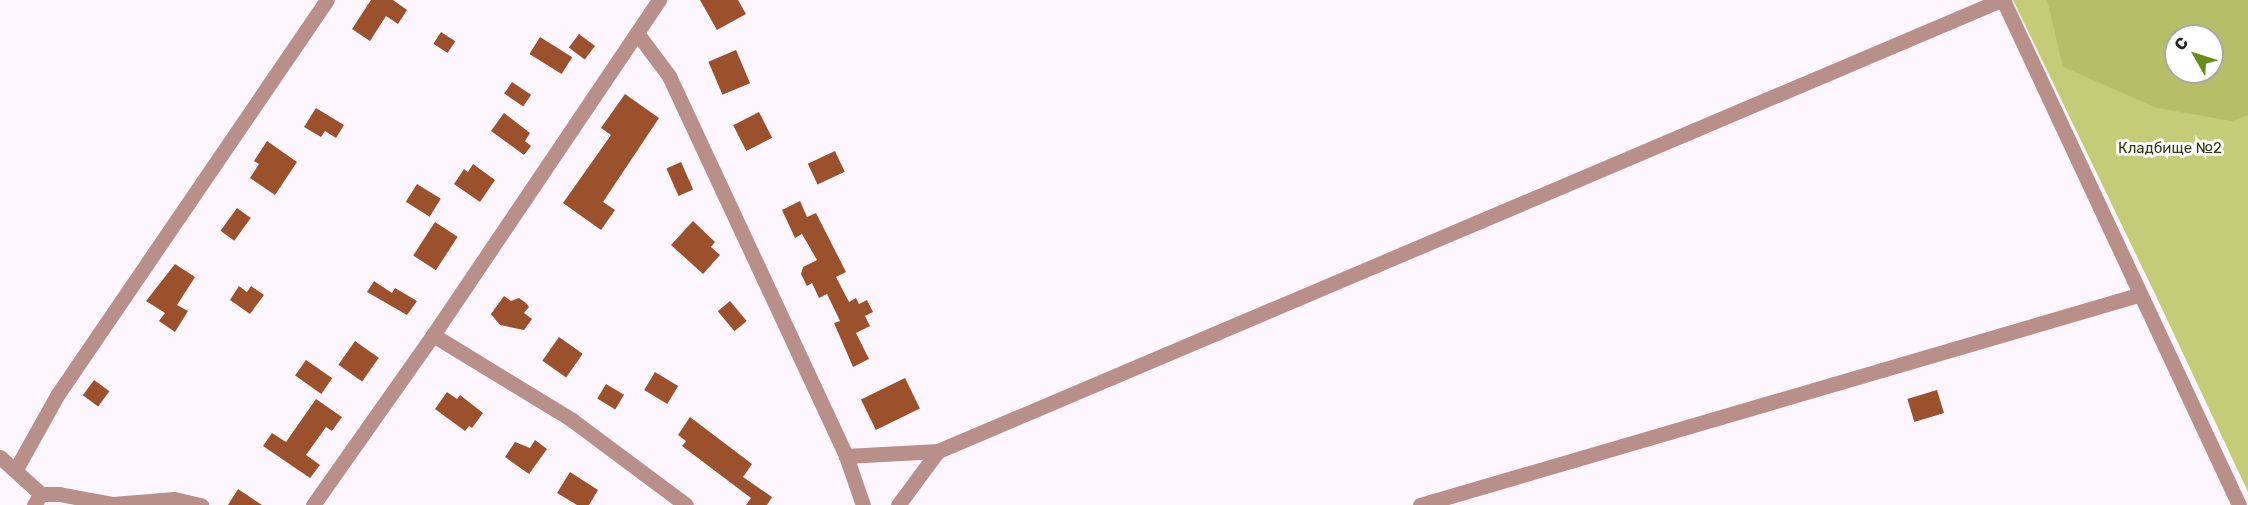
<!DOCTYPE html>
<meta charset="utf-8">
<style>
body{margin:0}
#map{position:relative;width:2248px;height:505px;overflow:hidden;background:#fdf6fe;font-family:Rubik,sans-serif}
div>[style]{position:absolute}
.green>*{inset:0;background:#c4cc78}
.forest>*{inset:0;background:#b6bf68}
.building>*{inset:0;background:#9b512b;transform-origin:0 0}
.minor>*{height:15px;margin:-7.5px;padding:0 7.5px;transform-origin:7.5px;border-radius:7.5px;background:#b89089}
span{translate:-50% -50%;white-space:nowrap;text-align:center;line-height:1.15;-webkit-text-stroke:6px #fff;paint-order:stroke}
.park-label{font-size:15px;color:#363914}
.north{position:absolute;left:2164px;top:24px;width:60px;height:60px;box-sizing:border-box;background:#fff;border:2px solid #a9a7a9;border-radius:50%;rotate:309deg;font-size:16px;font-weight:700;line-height:24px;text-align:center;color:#282229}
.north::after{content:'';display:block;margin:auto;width:21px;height:27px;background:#698f1b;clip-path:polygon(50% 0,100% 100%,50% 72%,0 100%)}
</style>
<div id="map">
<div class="green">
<div style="clip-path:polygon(evenodd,2013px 0,2248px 0,2248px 492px,2157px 298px,2013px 0,2176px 36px,2212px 36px,2212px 72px,2176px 72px,2176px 36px)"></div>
</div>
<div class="forest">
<div style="clip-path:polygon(evenodd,2047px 0,2248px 0,2248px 115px,2232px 121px,2157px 108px,2063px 67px,2047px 0,2176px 36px,2212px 36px,2212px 72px,2176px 72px,2176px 36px)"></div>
</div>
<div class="building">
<div style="clip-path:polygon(371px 0,393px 0,407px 10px,398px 24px,386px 16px,370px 41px,352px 29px)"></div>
<div style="clip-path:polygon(700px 0,738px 0,746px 14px,717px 30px)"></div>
<div style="left:441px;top:32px;width:17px;height:14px;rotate:33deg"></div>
<div style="left:579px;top:34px;width:20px;height:17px;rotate:37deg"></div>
<div style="left:540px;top:37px;width:38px;height:20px;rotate:32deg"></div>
<div style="left:736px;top:50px;width:36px;height:30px;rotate:67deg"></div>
<div style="left:512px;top:82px;width:23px;height:14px;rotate:34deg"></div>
<div style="clip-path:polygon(625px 94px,659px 118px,603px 202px,615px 210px,601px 230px,563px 203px,611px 135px,601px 128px)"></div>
<div style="clip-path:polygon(316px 108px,344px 125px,336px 138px,325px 131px,321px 137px,304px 127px)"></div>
<div style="left:759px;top:112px;width:29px;height:29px;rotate:63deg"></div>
<div style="clip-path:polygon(504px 113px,530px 133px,525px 141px,531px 146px,524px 155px,491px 131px)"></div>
<div style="clip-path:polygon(267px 141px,297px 162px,275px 195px,250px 178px,259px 164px,254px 161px)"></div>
<div style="left:835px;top:151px;width:23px;height:30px;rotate:65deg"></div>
<div style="left:681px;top:162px;width:30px;height:16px;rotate:66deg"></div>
<div style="clip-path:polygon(473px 164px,495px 180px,480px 202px,454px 184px,464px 169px,468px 172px)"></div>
<div style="left:417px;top:184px;width:28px;height:21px;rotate:32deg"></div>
<div style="clip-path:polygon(800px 201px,807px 217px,816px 213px,846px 272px,836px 277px,849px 302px,856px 298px,859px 304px,867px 300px,873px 312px,865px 316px,870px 326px,856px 333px,869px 359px,853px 367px,834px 323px,840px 321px,827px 294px,819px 298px,812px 283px,807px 286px,801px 274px,803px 267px,817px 260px,802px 234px,795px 238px,782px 210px)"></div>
<div style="left:237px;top:208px;width:17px;height:28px;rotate:36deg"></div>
<div style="clip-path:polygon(693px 221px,715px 242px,711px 247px,720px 255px,703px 274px,671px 245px)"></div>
<div style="left:435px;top:222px;width:27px;height:40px;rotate:33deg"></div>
<div style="clip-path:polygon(175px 264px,195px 277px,177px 305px,188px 311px,175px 332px,159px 321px,165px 313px,146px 301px)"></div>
<div style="clip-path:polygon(374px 281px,392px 293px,395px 288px,417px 301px,407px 315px,367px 292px)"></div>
<div style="clip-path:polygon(239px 286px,247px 292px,251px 286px,264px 295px,250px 314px,230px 300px)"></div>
<div style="clip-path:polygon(504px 296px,511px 301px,519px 298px,526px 303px,529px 307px,524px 313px,532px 319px,524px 330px,500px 325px,491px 314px)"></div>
<div style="left:730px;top:301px;width:26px;height:16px;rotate:50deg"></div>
<div style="left:559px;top:337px;width:29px;height:29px;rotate:35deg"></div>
<div style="left:355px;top:341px;width:29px;height:29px;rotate:35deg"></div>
<div style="left:306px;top:360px;width:32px;height:19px;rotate:35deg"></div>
<div style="left:655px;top:372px;width:27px;height:21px;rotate:31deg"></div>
<div style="left:905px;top:378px;width:34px;height:49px;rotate:64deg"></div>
<div style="left:94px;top:380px;width:19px;height:19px;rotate:36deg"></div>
<div style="left:606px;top:384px;width:21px;height:17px;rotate:31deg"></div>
<div style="left:1937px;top:390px;width:24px;height:31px;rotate:73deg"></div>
<div style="clip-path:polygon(447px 392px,457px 399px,460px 395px,483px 413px,472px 428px,469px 426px,465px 431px,435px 409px)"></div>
<div style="clip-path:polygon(316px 399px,342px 417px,332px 431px,326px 427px,306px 455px,320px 465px,310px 478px,263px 446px,272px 433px,286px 442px)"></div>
<div style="clip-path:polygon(690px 417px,752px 464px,743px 477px,772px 497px,767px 505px,746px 505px,751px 498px,682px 446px,686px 441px,678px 435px)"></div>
<div style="clip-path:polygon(535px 440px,547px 449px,529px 474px,505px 457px,515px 442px,530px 448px)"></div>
<div style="clip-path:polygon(570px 472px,598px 490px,589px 505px,577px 505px,557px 493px)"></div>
<div style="clip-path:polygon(238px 489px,262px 505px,228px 505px)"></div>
</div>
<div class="minor">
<div style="left:2003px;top:0;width:557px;rotate:64.95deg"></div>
<div style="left:637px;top:33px;width:54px;rotate:53.3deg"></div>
<div style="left:669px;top:76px;width:419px;rotate:65deg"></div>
<div style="left:846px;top:456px;width:52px;rotate:70.9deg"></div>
<div style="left:433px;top:335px;width:404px;rotate:-56deg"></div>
<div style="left:846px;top:456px;width:92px;rotate:-3.1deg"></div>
<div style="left:938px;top:451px;width:1155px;rotate:-22.99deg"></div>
<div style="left:0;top:457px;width:55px;rotate:42.1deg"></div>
<div style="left:16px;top:469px;width:86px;rotate:-60.8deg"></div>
<div style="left:58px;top:394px;width:477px;rotate:-55.7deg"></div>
<div style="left:34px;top:505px;width:13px;rotate:-58deg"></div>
<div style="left:41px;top:494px;width:18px"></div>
<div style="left:59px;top:494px;width:55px;rotate:10.5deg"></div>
<div style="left:113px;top:504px;width:61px;rotate:-4.7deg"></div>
<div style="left:174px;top:499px;width:28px;rotate:13deg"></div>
<div style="left:313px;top:505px;width:208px;rotate:-54.8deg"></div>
<div style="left:433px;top:335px;width:163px;rotate:31.4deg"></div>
<div style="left:572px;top:420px;width:142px;rotate:36.7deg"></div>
<div style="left:898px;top:505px;width:67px;rotate:-53.5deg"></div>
<div style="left:1420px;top:505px;width:748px;rotate:-16.3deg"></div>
</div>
<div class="park-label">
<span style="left:2170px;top:149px">Кладбище №2</span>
</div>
<div class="north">С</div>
</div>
